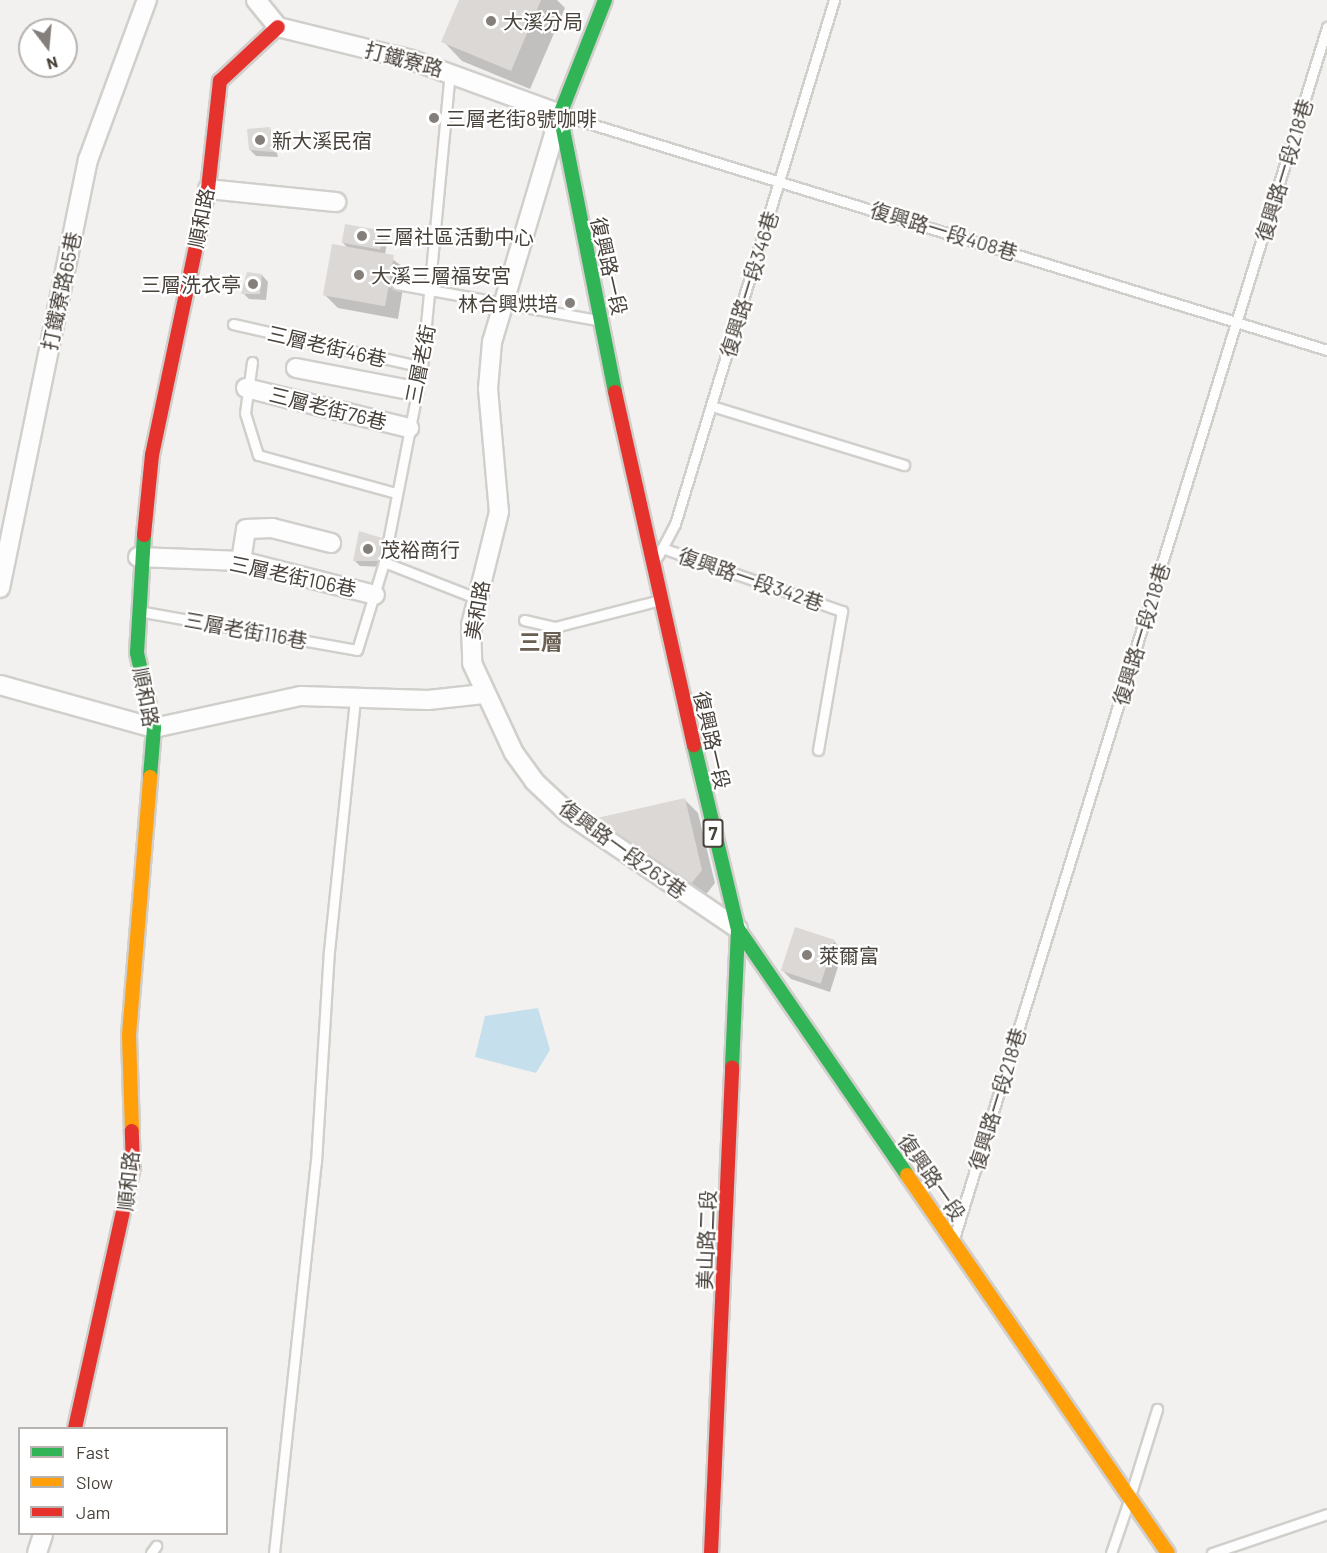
<!DOCTYPE html>
<meta charset="utf-8">
<style>
body{margin:0}
#map{position:relative;width:1327px;height:1553px;overflow:hidden;background:#f3f1ef;font-family:Barlow,"Noto Sans TC",sans-serif}
div>[style]{position:absolute}
.water>*{inset:0;background:#c5e0ec}
.shadow>*{inset:0;background:#0003}
.building>*{inset:0;background:#dbd8d6;transform-origin:0 0}
.roads{filter:drop-shadow(2px 0 #d1cfcc) drop-shadow(-2px 0 #d1cfcc) drop-shadow(0 2px #d1cfcc) drop-shadow(0 -2px #d1cfcc)}
.lane>*{height:9px;margin:-4.5px;padding:0 4.5px;transform-origin:4.5px;border-radius:4.5px;background:#fdfdfd}
.street>*{height:18px;margin:-9px;padding:0 9px;transform-origin:9px;border-radius:9px;background:#fdfdfd}
.fast>*{height:14px;margin:-7px;padding:0 7px;transform-origin:7px;border-radius:7px;background:#30b455}
.slow>*{height:14px;margin:-7px;padding:0 7px;transform-origin:7px;border-radius:7px;background:#ff9f0a}
.jam>*{height:14px;margin:-7px;padding:0 7px;transform-origin:7px;border-radius:7px;background:#e5322d}
.dots>*{width:16px;height:16px;translate:-50% -50%;box-sizing:border-box;border:3px solid #fff;border-radius:50%}
span{translate:-50% -50%;white-space:nowrap;text-align:center;line-height:1.15;-webkit-text-stroke:4.5px #fff;paint-order:stroke}
.shield-label span{padding:2px 4px;background:#fff;border:2px solid;border-radius:4px;-webkit-text-stroke-width:0}
.shield-label{font-size:18px;color:#49423b;font-weight:700}
.poi-label{font-size:20px;color:#49423b}
.left{translate:0 -50%;text-align:left}
.right{translate:-100% -50%;text-align:right}
.street-label{font-size:20px;color:#49423b}
.quarter-label{font-size:22px;color:#6a5f53;font-weight:700}
.legend{position:absolute;left:18px;top:1427px;width:210px;height:108px;box-sizing:border-box;background:#fff;border:2px solid #b6b3b1;margin:0;padding:8px 10px;list-style:none;font-size:18px;color:#49423b}
.legend li{display:flex;align-items:center;gap:12px;height:30px}
.legend b{width:30px;border:2px solid #b6b3b1}
.north{position:absolute;left:18px;top:18px;width:60px;height:60px;box-sizing:border-box;background:#fff;border:2px solid #b6b3b1;border-radius:50%;rotate:164deg;font-size:16px;font-weight:700;line-height:24px;text-align:center;color:#49423b}
.north::after{content:'';display:block;margin:auto;width:21px;height:27px;background:#847f7a;clip-path:polygon(50% 0,100% 100%,50% 72%,0 100%)}
</style>
<div id="map">
<div class="water">
<div style="clip-path:polygon(538px 1008px,550px 1050px,536px 1073px,475px 1057px,485px 1016px)"></div>
</div>
<div class="shadow">
<div style="clip-path:polygon(461px 0,557px 0,565px 8px,530px 89px,462px 61px,443px 41px)"></div>
<div style="clip-path:polygon(270px 128px,278px 157px,256px 156px,250px 150px)"></div>
<div style="clip-path:polygon(382px 232px,388px 238px,385px 254px,406px 269px,398px 319px,338px 308px,325px 295px,348px 248px,343px 243px)"></div>
<div style="clip-path:polygon(262px 275px,268px 282px,266px 300px,249px 299px,243px 293px)"></div>
<div style="clip-path:polygon(381px 539px,387px 546px,384px 567px,360px 566px,354px 560px)"></div>
<div style="clip-path:polygon(685px 800px,698px 813px,715px 883px,704px 897px,600px 819px)"></div>
<div style="clip-path:polygon(834px 941px,843px 951px,830px 992px,791px 979px,782px 970px)"></div>
</div>
<div class="building">
<div style="clip-path:polygon(459px 0,541px 0,511px 71px,441px 42px)"></div>
<div style="clip-path:polygon(270px 127px,273px 152px,249px 150px,247px 129px)"></div>
<div style="left:345px;top:224px;width:39px;height:19px;rotate:10deg"></div>
<div style="left:332px;top:244px;width:63px;height:52px;rotate:10deg"></div>
<div style="clip-path:polygon(247px 272px,262px 274px,260px 294px,241px 294px)"></div>
<div style="clip-path:polygon(359px 531px,382px 538px,379px 561px,353px 561px)"></div>
<div style="clip-path:polygon(685px 798px,702px 870px,690px 885px,597px 818px)"></div>
<div style="left:795px;top:927px;width:42px;height:46px;rotate:18deg"></div>
</div>
<div class="roads">
<div class="lane">
<div style="left:565px;top:116px;width:797px;rotate:17.07deg"></div>
<div style="left:397px;top:284px;width:203px;rotate:10.2deg"></div>
<div style="left:233px;top:324px;width:194px;rotate:12.8deg"></div>
<div style="left:252px;top:362px;width:51px;rotate:97.8deg"></div>
<div style="left:245px;top:413px;width:44px;rotate:72.8deg"></div>
<div style="left:258px;top:455px;width:143px;rotate:15.4deg"></div>
<div style="left:712px;top:406px;width:201px;rotate:17.1deg"></div>
<div style="left:662px;top:548px;width:191px;rotate:19.3deg"></div>
<div style="left:842px;top:611px;width:141px;rotate:99.8deg"></div>
<div style="left:658px;top:556px;width:36px;rotate:-62deg"></div>
<div style="left:675px;top:524px;width:548px;rotate:-73.12deg"></div>
<div style="left:384px;top:562px;width:99px;rotate:21.4deg"></div>
<div style="left:138px;top:611px;width:222px;rotate:10.1deg"></div>
<div style="left:357px;top:650px;width:92px;rotate:-72.9deg"></div>
<div style="left:384px;top:562px;width:199px;rotate:-79deg"></div>
<div style="left:422px;top:367px;width:297px;rotate:-84.6deg"></div>
<div style="left:524px;top:620px;width:32px;rotate:13deg"></div>
<div style="left:555px;top:627px;width:104px;rotate:-14.4deg"></div>
<div style="left:955px;top:1235px;width:1264px;rotate:-72.88deg"></div>
<div style="left:1132px;top:1490px;width:85px;rotate:-72.8deg"></div>
<div style="left:151px;top:1553px;width:9px;rotate:-54deg"></div>
<div style="left:274px;top:1553px;width:393px;rotate:-83.9deg"></div>
<div style="left:316px;top:1162px;width:211px;rotate:-86.5deg"></div>
<div style="left:329px;top:951px;width:254px;rotate:-84.1deg"></div>
<div style="left:1111px;top:1553px;width:53px;rotate:-71.2deg"></div>
<div style="left:1212px;top:1553px;width:121px;rotate:-18.7deg"></div>
</div>
<div class="street">
<div style="left:256px;top:0;width:35px;rotate:51deg"></div>
<div style="left:278px;top:27px;width:138px;rotate:13.8deg"></div>
<div style="left:412px;top:60px;width:158px;rotate:20deg"></div>
<div style="left:560px;top:114px;width:238px;rotate:106.6deg"></div>
<div style="left:492px;top:342px;width:47px;rotate:94.9deg"></div>
<div style="left:488px;top:389px;width:123px;rotate:84.9deg"></div>
<div style="left:499px;top:512px;width:116px;rotate:103.9deg"></div>
<div style="left:471px;top:625px;width:38px;rotate:88deg"></div>
<div style="left:472px;top:663px;width:99px;rotate:65deg"></div>
<div style="left:514px;top:753px;width:34px;rotate:54deg"></div>
<div style="left:534px;top:781px;width:48px;rotate:43.3deg"></div>
<div style="left:569px;top:814px;width:204px;rotate:34.2deg"></div>
<div style="left:208px;top:189px;width:129px;rotate:5.8deg"></div>
<div style="left:296px;top:368px;width:120px;rotate:11deg"></div>
<div style="left:246px;top:388px;width:168px;rotate:13.8deg"></div>
<div style="left:138px;top:557px;width:103px;rotate:2.2deg"></div>
<div style="left:241px;top:561px;width:138px;rotate:14.2deg"></div>
<div style="left:241px;top:561px;width:32px;rotate:-81deg"></div>
<div style="left:246px;top:529px;width:26px;rotate:-2deg"></div>
<div style="left:272px;top:528px;width:61px;rotate:14.3deg"></div>
<div style="left:0;top:588px;width:437px;rotate:-78.4deg"></div>
<div style="left:88px;top:160px;width:171px;rotate:-69.8deg"></div>
<div style="left:0;top:685px;width:160px;rotate:15.6deg"></div>
<div style="left:154px;top:728px;width:150px;rotate:-12.3deg"></div>
<div style="left:301px;top:696px;width:127px;rotate:1.8deg"></div>
<div style="left:428px;top:700px;width:56px;rotate:-6.1deg"></div>
<div style="left:37px;top:1553px;width:20px;rotate:-72deg"></div>
</div>
<div class="fast">
<div style="left:605px;top:0;width:123px;rotate:111.5deg"></div>
<div style="left:560px;top:114px;width:283px;rotate:78.8deg"></div>
<div style="left:144px;top:535px;width:118px;rotate:93.4deg"></div>
<div style="left:137px;top:653px;width:77px;rotate:77.2deg"></div>
<div style="left:154px;top:728px;width:49px;rotate:94.7deg"></div>
<div style="left:694px;top:745px;width:189px;rotate:76.6deg"></div>
<div style="left:738px;top:929px;width:298px;rotate:55.5deg"></div>
<div style="left:732px;top:1067px;width:138px;rotate:-87.5deg"></div>
</div>
<div class="slow">
<div style="left:132px;top:1131px;width:96px;rotate:-91.8deg"></div>
<div style="left:129px;top:1035px;width:259px;rotate:-85.3deg"></div>
<div style="left:907px;top:1175px;width:459px;rotate:55.4deg"></div>
</div>
<div class="jam">
<div style="left:615px;top:392px;width:362px;rotate:77.4deg"></div>
<div style="left:144px;top:535px;width:80px;rotate:-84.3deg"></div>
<div style="left:152px;top:455px;width:272px;rotate:-78.1deg"></div>
<div style="left:208px;top:189px;width:109px;rotate:-83.7deg"></div>
<div style="left:220px;top:81px;width:79px;rotate:-43deg"></div>
<div style="left:75px;top:1428px;width:267px;rotate:-77.5deg"></div>
<div style="left:133px;top:1167px;width:36px;rotate:-92deg"></div>
<div style="left:711px;top:1553px;width:486px;rotate:-87.5deg"></div>
</div>
</div>
<div class="dots">
<div style="left:491px;top:21px;background:#847f7a"></div>
<div style="left:434px;top:118px;background:#847f7a"></div>
<div style="left:260px;top:140px;background:#847f7a"></div>
<div style="left:362px;top:236px;background:#847f7a"></div>
<div style="left:359px;top:275px;background:#847f7a"></div>
<div style="left:253px;top:284px;background:#847f7a"></div>
<div style="left:570px;top:303px;background:#847f7a"></div>
<div style="left:368px;top:549px;background:#847f7a"></div>
<div style="left:807px;top:955px;background:#847f7a"></div>
</div>
<div class="shield-label">
<span style="left:713px;top:833px">7</span>
</div>
<div class="poi-label">
<span class="left" style="left:503px;top:21px">大溪分局</span>
<span class="left" style="left:446px;top:118px">三層老街8號咖啡</span>
<span class="left" style="left:272px;top:140px">新大溪民宿</span>
<span class="left" style="left:374px;top:236px">三層社區活動中心</span>
<span class="left" style="left:371px;top:275px">大溪三層福安宮</span>
<span class="right" style="left:241px;top:284px">三層洗衣亭</span>
<span class="right" style="left:558px;top:303px">林合興烘培</span>
<span class="left" style="left:380px;top:549px">茂裕商行</span>
<span class="left" style="left:819px;top:955px">萊爾富</span>
</div>
<div class="street-label">
<span style="left:404px;top:59px;rotate:15deg">打鐵寮路</span>
<span style="left:1284px;top:170px;rotate:-73deg">復興路一段218巷</span>
<span style="left:201px;top:218px;rotate:-79deg">順和路</span>
<span style="left:944px;top:231px;rotate:17deg">復興路一段408巷</span>
<span style="left:609px;top:266px;rotate:77deg">復興路一段</span>
<span style="left:749px;top:284px;rotate:-73deg">復興路一段346巷</span>
<span style="left:61px;top:291px;rotate:-78deg">打鐵寮路65巷</span>
<span style="left:327px;top:346px;rotate:13deg">三層老街46巷</span>
<span style="left:420px;top:364px;rotate:-79deg">三層老街</span>
<span style="left:328px;top:408px;rotate:14deg">三層老街76巷</span>
<span style="left:293px;top:576px;rotate:12deg">三層老街106巷</span>
<span style="left:751px;top:579px;rotate:19deg">復興路一段342巷</span>
<span style="left:477px;top:610px;rotate:-80deg">美和路</span>
<span style="left:246px;top:630px;rotate:10deg">三層老街116巷</span>
<span style="left:1141px;top:634px;rotate:-73deg">復興路一段218巷</span>
<span style="left:146px;top:697px;rotate:79deg">順和路</span>
<span style="left:712px;top:740px;rotate:77deg">復興路一段</span>
<span style="left:623px;top:849px;rotate:36deg">復興路一段263巷</span>
<span style="left:997px;top:1099px;rotate:-73deg">復興路一段218巷</span>
<span style="left:932px;top:1177px;rotate:55deg">復興路一段</span>
<span style="left:128px;top:1181px;rotate:-84deg">順和路</span>
<span style="left:706px;top:1240px;rotate:-88deg">美山路二段</span>
</div>
<div class="quarter-label">
<span style="left:541px;top:642px">三層</span>
</div>
<ul class="legend">
<li><b style="height:8px;background:#30b455"></b>Fast</li>
<li><b style="height:8px;background:#ff9f0a"></b>Slow</li>
<li><b style="height:8px;background:#e5322d"></b>Jam</li>
</ul>
<div class="north">N</div>
</div>
